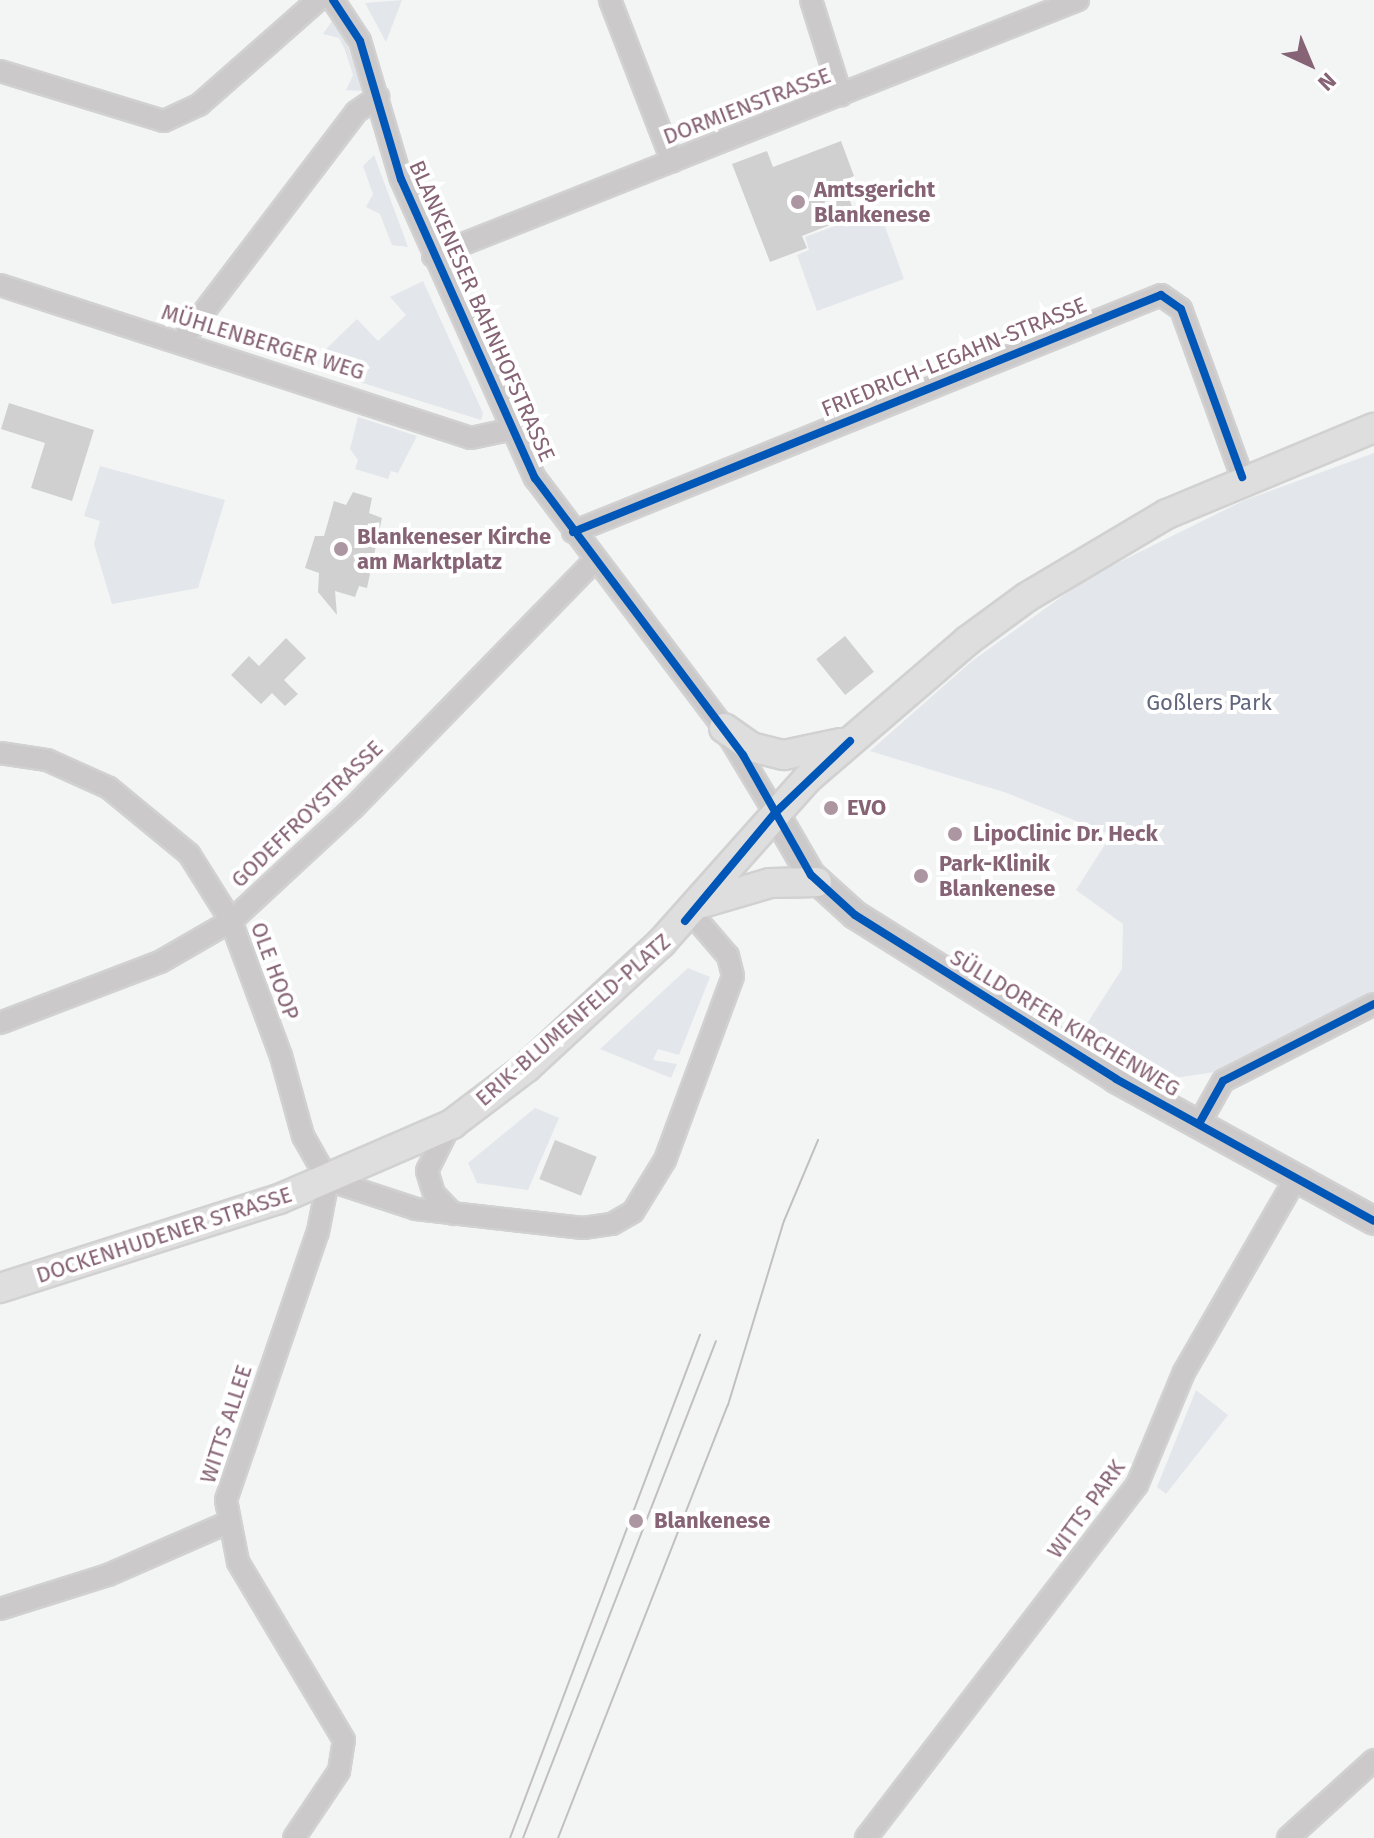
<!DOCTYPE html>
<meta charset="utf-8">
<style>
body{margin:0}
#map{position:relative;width:1374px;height:1838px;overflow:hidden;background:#f3f5f5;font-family:"Fira Sans",sans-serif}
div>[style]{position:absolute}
.green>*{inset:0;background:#e3e6ea}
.building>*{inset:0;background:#d1d0d1;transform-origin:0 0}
.roads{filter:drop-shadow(2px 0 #d2d1d1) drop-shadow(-2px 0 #d2d1d1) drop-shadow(0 2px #d2d1d1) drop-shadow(0 -2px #d2d1d1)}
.minor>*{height:20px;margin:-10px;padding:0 10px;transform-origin:10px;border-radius:10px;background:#cbc9ca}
.tertiary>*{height:26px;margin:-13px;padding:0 13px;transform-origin:13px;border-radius:13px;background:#cbc9ca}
.secondary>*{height:28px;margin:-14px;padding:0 14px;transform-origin:14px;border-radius:14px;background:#dfdedf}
.tram>*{height:2px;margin:-1px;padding:0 1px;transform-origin:1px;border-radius:1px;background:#c2bfc1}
.cycleway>*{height:8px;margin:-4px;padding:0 4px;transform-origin:4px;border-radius:4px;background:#0057b8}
.dots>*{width:22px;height:22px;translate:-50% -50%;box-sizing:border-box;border:4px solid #fff;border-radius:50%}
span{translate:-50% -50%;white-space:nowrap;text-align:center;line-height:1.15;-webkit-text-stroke:8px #fff;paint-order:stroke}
.street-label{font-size:22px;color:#866375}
.poi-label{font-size:22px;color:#866375;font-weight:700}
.left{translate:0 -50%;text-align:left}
.park-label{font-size:22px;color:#62667c}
.north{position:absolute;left:1270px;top:24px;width:80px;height:80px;-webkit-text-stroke:6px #fff;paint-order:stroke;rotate:136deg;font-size:22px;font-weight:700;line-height:32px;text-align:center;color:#866375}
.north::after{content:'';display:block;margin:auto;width:28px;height:36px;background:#866375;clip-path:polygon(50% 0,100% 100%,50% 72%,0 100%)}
</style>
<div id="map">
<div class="green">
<div style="clip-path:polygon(402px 0,386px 42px,365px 3px)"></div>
<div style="clip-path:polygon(332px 21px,343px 32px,363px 91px,346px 90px,353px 75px,345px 50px,339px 38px,323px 34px)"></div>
<div style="clip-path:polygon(374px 155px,408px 247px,392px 245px,380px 214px,366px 207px,373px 194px,363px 166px)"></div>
<div style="clip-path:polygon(879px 210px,904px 279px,817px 311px,797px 255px,809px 250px,805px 237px)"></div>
<div style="clip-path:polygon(423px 281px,483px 413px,481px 420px,331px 373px,325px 359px,324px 351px,357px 319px,378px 341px,406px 315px,390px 297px)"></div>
<div style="clip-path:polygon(358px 417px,417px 436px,398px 473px,391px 471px,388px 479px,355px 469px,358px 460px,350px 449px)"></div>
<div style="clip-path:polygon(1374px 453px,1374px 996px,1222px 1071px,1168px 1079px,1136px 1071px,1081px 1033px,1122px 969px,1123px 924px,1076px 890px,1111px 835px,1007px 793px,870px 751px,972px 661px,1089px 577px,1245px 500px)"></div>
<div style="clip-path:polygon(100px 466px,225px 500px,198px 588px,112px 604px,94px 544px,100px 521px,84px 516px)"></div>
<div style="clip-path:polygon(688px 968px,710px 977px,679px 1055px,658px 1049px,653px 1060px,677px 1064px,671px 1078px,600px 1049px)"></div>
<div style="clip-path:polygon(535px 1108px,559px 1118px,528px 1190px,477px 1183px,468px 1163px)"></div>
<div style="clip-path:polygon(1196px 1390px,1228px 1415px,1166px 1494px,1157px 1487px)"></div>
</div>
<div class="building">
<div style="clip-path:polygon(841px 141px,854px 176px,843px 181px,855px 215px,802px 236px,807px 248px,770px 262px,732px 164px,767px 151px,773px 167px)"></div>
<div style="clip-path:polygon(9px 403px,94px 430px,72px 501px,31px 488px,45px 443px,1px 429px)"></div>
<div style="clip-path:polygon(353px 492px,372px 498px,369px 513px,382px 518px,367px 588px,359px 586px,355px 597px,335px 591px,337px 615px,318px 592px,319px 573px,305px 568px,315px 536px,324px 536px,334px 501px,346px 505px)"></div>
<div style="left:845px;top:636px;width:46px;height:37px;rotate:51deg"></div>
<div style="clip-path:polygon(286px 638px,306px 658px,284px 680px,298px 694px,285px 706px,272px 693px,261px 704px,231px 675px,249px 656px,259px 666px)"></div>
<div style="left:555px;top:1140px;width:45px;height:42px;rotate:22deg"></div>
</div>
<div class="roads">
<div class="minor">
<div style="left:333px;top:0;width:49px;rotate:56.6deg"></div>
<div style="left:360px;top:41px;width:144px;rotate:73.5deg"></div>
<div style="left:401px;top:179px;width:328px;rotate:65.9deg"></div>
<div style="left:535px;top:478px;width:313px;rotate:52.9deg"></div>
<div style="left:724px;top:728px;width:99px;rotate:59deg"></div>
<div style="left:610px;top:0;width:173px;rotate:68.9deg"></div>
<div style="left:811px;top:0;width:100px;rotate:72.5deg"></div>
<div style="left:0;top:71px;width:171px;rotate:17deg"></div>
<div style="left:164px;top:121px;width:38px;rotate:-25deg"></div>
<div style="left:199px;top:105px;width:159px;rotate:-41.4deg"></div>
<div style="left:433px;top:256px;width:694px;rotate:-21.65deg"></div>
<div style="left:0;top:285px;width:495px;rotate:18deg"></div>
<div style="left:471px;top:438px;width:40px;rotate:-12deg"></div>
<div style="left:181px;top:342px;width:289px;rotate:-52.7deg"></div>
<div style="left:356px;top:112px;width:27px;rotate:-34deg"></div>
<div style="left:573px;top:532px;width:634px;rotate:-21.95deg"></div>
<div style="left:1161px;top:295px;width:24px;rotate:35deg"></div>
<div style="left:1181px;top:309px;width:179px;rotate:70deg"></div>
<div style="left:0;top:753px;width:48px;rotate:8.5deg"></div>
<div style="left:47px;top:760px;width:68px;rotate:24.3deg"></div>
<div style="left:109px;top:788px;width:104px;rotate:39.5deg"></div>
<div style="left:189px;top:854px;width:79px;rotate:57.9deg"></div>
<div style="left:231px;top:921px;width:144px;rotate:69.7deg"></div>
<div style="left:281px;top:1056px;width:83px;rotate:74.6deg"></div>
<div style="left:303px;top:1136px;width:51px;rotate:60.4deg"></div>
<div style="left:0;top:1023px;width:171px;rotate:-20.9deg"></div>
<div style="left:160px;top:962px;width:82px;rotate:-30deg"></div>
<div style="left:231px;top:921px;width:166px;rotate:-42.8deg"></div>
<div style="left:353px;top:808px;width:345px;rotate:-45.7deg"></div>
<div style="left:1200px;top:1122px;width:47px;rotate:-60.7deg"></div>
<div style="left:1223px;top:1081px;width:169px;rotate:-27deg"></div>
<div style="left:450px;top:1125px;width:51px;rotate:116.6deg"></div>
<div style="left:427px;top:1171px;width:24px;rotate:73deg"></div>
<div style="left:434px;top:1194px;width:28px;rotate:46deg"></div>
<div style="left:328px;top:1180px;width:93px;rotate:18.2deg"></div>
<div style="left:416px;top:1209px;width:168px;rotate:6.5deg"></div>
<div style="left:583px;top:1228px;width:29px;rotate:-8deg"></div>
<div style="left:612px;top:1224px;width:24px;rotate:-30deg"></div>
<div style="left:633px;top:1212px;width:61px;rotate:-58.4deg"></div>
<div style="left:665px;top:1160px;width:196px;rotate:-69.7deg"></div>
<div style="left:733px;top:976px;width:21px;rotate:-104deg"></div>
<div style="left:728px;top:956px;width:55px;rotate:-130.6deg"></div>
<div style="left:0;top:1609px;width:113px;rotate:-17.5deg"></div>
<div style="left:108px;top:1575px;width:130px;rotate:-23.6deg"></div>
<div style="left:294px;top:1838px;width:81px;rotate:-56.1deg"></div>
<div style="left:339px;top:1771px;width:31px;rotate:-81deg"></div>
<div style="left:344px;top:1740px;width:207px;rotate:-120.8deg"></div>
<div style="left:238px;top:1562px;width:63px;rotate:-101deg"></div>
<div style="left:226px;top:1500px;width:283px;rotate:-71.1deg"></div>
<div style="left:318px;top:1232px;width:53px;rotate:-79.1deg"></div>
<div style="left:866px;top:1838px;width:445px;rotate:-52.5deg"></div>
<div style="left:1137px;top:1485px;width:122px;rotate:-67.4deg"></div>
<div style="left:1184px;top:1372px;width:224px;rotate:-60deg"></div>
<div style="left:1288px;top:1838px;width:116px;rotate:-42.2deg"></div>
</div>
<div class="tertiary">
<div style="left:775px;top:813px;width:72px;rotate:59.9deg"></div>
<div style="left:811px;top:875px;width:59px;rotate:42.3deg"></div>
<div style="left:855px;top:915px;width:308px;rotate:32.1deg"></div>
<div style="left:1116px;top:1079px;width:294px;rotate:28.8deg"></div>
</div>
<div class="secondary">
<div style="left:724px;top:728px;width:33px;rotate:35deg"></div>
<div style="left:751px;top:747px;width:34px;rotate:14deg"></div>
<div style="left:784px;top:755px;width:58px;rotate:-11.9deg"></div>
<div style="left:702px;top:903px;width:71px;rotate:-16.4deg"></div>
<div style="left:770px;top:883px;width:47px;rotate:-1.2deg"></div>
<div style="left:0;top:1288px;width:293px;rotate:-17.7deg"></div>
<div style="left:279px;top:1199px;width:189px;rotate:-23.4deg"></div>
<div style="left:452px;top:1124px;width:94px;rotate:-37.2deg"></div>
<div style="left:527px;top:1067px;width:183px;rotate:-42.8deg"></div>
<div style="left:661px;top:943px;width:221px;rotate:-48.3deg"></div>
<div style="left:808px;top:778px;width:210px;rotate:-40.7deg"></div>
<div style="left:967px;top:641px;width:74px;rotate:-36.3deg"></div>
<div style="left:1027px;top:597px;width:163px;rotate:-30.7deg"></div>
<div style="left:1167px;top:514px;width:224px;rotate:-22.6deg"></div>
</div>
</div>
<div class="tram">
<div style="left:510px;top:1838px;width:538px;rotate:-69.31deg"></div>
<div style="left:523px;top:1838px;width:533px;rotate:-68.78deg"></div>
<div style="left:558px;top:1838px;width:465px;rotate:-68.6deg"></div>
<div style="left:728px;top:1405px;width:192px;rotate:-73.1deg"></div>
<div style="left:784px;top:1221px;width:88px;rotate:-67.2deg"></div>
</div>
<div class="cycleway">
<div style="left:333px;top:0;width:49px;rotate:56.6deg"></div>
<div style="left:360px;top:41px;width:144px;rotate:73.5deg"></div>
<div style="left:401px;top:179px;width:328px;rotate:65.9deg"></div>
<div style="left:535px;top:478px;width:346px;rotate:53.1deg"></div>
<div style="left:743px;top:755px;width:138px;rotate:60.5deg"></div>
<div style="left:811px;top:875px;width:59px;rotate:42.3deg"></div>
<div style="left:855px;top:915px;width:308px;rotate:32.1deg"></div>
<div style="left:1116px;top:1079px;width:294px;rotate:28.8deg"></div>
<div style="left:573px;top:532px;width:634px;rotate:-21.95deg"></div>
<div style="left:1161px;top:295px;width:24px;rotate:35deg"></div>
<div style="left:1181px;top:309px;width:179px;rotate:70deg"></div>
<div style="left:685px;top:921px;width:141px;rotate:-50.2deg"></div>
<div style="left:775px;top:813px;width:104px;rotate:-43.8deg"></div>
<div style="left:1200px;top:1122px;width:47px;rotate:-60.7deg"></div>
<div style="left:1223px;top:1081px;width:169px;rotate:-27deg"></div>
</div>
<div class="dots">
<div style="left:798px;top:202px;background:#ac96a2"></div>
<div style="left:341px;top:549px;background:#ac96a2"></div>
<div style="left:831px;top:808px;background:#ac96a2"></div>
<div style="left:955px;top:834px;background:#ac96a2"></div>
<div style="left:921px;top:876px;background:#ac96a2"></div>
<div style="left:636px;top:1521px;background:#ac96a2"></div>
</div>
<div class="street-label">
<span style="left:747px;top:106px;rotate:-21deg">DORMIENSTRASSE</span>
<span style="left:482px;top:311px;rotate:66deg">BLANKENESER BAHNHOFSTRASSE</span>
<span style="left:263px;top:342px;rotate:17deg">MÜHLENBERGER WEG</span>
<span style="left:954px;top:357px;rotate:-22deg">FRIEDRICH-LEGAHN-STRASSE</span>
<span style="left:307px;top:814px;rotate:-44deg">GODEFFROYSTRASSE</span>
<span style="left:275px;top:971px;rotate:70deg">OLE HOOP</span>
<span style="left:573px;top:1020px;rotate:-41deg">ERIK-BLUMENFELD-PLATZ</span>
<span style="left:1065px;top:1023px;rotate:31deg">SÜLLDORFER KIRCHENWEG</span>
<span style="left:164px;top:1235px;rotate:-18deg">DOCKENHUDENER STRASSE</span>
<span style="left:226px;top:1424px;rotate:-72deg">WITTS ALLEE</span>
<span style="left:1086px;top:1509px;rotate:-54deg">WITTS PARK</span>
</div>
<div class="poi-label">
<span class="left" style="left:814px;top:202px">Amtsgericht<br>Blankenese</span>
<span class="left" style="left:357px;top:549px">Blankeneser Kirche<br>am Marktplatz</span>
<span class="left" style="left:847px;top:808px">EVO</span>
<span class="left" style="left:973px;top:834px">LipoClinic Dr. Heck</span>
<span class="left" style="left:939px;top:876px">Park-Klinik<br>Blankenese</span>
<span class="left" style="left:654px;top:1521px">Blankenese</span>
</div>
<div class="park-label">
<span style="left:1209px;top:703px">Goßlers Park</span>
</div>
<div class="north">N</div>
</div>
